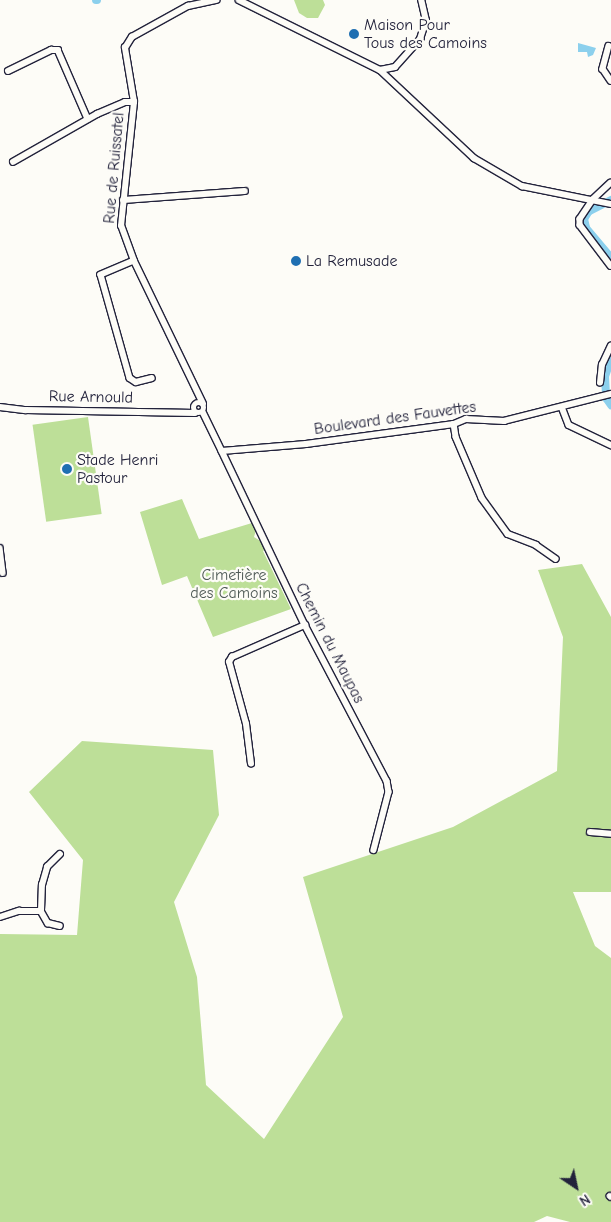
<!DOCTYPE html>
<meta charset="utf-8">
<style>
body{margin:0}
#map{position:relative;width:611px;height:1222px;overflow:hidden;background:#fdfcf7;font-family:"Comic Neue",sans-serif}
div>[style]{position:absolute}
.green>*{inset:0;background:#bddf98;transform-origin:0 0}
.water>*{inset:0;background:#8cd0ed}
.canal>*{height:8px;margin:-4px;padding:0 4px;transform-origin:4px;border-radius:4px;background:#8cd0ed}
.roads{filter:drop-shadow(1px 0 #22223b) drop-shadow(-1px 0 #22223b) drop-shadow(0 1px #22223b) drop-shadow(0 -1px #22223b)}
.minor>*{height:5.5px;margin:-2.75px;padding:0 2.75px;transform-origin:2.75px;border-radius:2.75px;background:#fdfcf7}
.minor>.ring{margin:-2.75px;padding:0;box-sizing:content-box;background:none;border:5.5px solid #fdfcf7;border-radius:50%}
.dots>*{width:14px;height:14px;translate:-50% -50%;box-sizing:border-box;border:2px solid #fdfcf7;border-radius:50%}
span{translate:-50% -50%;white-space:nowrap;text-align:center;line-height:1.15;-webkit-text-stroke:4.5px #fdfcf7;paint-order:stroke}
.poi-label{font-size:16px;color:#22223b}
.left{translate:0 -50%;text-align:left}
.street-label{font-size:16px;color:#22223b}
.park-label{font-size:16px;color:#505b57}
.north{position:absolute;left:551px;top:1162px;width:50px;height:50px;-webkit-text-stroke:4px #fdfcf7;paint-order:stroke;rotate:146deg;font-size:14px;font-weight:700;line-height:20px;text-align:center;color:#22223b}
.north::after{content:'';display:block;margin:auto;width:18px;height:22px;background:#22223b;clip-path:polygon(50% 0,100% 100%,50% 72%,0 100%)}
</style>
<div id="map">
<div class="green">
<div style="clip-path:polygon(294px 0,323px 0,325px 5px,318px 18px,307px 18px,299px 13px)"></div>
<div style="left:88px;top:417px;width:98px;height:56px;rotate:82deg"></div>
<div style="clip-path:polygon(182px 499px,199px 539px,252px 523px,256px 530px,254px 537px,262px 542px,266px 549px,263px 551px,291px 609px,213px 637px,187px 576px,162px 585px,140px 512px)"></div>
<div style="clip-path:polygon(582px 564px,611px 617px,611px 892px,573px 892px,595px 946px,611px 958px,611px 1222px,570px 1222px,547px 1216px,534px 1222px,0 1222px,0 934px,77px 935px,83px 860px,29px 792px,82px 741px,213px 750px,219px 815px,174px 902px,197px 977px,206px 1085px,264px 1139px,343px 1017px,303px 877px,453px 827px,557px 771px,563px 637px,538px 570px)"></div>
</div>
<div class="water">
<div style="clip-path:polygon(578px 43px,596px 48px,593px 55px,588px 57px,587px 52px,578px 52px)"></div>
</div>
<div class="canal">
<div style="left:96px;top:0;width:1px"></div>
<div style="left:611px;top:200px;width:25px;rotate:153deg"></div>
<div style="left:589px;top:211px;width:9px;rotate:122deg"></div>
<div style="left:584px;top:219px;width:9px;rotate:77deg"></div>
<div style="left:586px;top:228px;width:39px;rotate:50deg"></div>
<div style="left:611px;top:359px;width:18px;rotate:109deg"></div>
<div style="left:605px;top:376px;width:22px;rotate:87deg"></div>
<div style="left:606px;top:398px;width:9px;rotate:54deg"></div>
</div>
<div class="roads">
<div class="minor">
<div style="left:239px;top:0;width:157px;rotate:26.4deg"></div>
<div style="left:380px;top:70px;width:129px;rotate:43.1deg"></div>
<div style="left:474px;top:158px;width:56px;rotate:30.3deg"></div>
<div style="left:522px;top:186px;width:91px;rotate:11.4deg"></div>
<div style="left:609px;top:46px;width:24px;rotate:105deg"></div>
<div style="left:603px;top:69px;width:14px;rotate:56deg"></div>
<div style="left:380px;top:70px;width:15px;rotate:-11deg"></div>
<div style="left:395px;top:67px;width:38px;rotate:-48deg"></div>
<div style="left:420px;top:39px;width:19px;rotate:-72deg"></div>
<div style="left:426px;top:21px;width:22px;rotate:-103deg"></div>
<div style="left:8px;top:71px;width:48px;rotate:-26deg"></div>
<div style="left:51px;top:50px;width:7px"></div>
<div style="left:58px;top:50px;width:75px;rotate:66.5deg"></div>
<div style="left:13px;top:162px;width:97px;rotate:-29.7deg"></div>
<div style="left:97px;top:114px;width:30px;rotate:-23deg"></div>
<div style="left:125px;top:102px;width:9px"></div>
<div style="left:611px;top:183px;width:25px;rotate:137deg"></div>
<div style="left:593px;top:200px;width:23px;rotate:124deg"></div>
<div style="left:580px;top:219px;width:6px;rotate:90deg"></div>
<div style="left:580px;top:225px;width:51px;rotate:52.9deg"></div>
<div style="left:123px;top:200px;width:122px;rotate:-4.2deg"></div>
<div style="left:134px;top:261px;width:36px;rotate:157deg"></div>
<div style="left:101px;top:275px;width:107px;rotate:74.3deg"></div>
<div style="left:130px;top:378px;width:7px;rotate:34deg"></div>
<div style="left:136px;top:382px;width:16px;rotate:-14deg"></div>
<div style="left:600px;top:383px;width:18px;rotate:-84deg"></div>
<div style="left:602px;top:365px;width:21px;rotate:-65deg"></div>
<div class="ring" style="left:193.5px;top:402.5px;width:5.5px;height:5.5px"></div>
<div style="left:203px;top:404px;width:159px;rotate:-115.8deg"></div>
<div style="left:134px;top:261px;width:37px;rotate:-110deg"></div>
<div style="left:121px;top:226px;width:125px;rotate:-84deg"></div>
<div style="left:134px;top:102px;width:55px;rotate:-99.5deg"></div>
<div style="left:125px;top:48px;width:13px;rotate:-58deg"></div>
<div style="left:132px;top:37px;width:64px;rotate:-29deg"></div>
<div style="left:188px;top:6px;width:29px;rotate:-12deg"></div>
<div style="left:0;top:407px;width:26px;rotate:7deg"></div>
<div style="left:26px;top:410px;width:169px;rotate:1deg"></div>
<div style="left:562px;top:407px;width:19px;rotate:69deg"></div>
<div style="left:569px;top:425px;width:47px;rotate:25.5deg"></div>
<div style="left:203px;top:412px;width:43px;rotate:64deg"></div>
<div style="left:222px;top:451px;width:84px;rotate:-4.8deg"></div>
<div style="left:306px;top:444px;width:149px;rotate:-7.7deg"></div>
<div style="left:454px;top:424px;width:13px;rotate:-23deg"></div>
<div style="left:466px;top:419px;width:38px;rotate:3deg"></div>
<div style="left:504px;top:421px;width:110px;rotate:-14.2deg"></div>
<div style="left:454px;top:424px;width:13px;rotate:81deg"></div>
<div style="left:456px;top:437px;width:66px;rotate:66.9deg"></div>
<div style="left:482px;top:498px;width:44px;rotate:54.2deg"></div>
<div style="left:508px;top:534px;width:30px;rotate:21deg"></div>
<div style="left:536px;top:545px;width:24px;rotate:35deg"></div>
<div style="left:222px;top:451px;width:193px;rotate:64.5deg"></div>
<div style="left:305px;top:625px;width:176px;rotate:62.3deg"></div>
<div style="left:387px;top:781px;width:11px;rotate:80deg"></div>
<div style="left:389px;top:792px;width:60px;rotate:104.5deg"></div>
<div style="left:0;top:548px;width:25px;rotate:83deg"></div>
<div style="left:251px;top:764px;width:40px;rotate:-97.1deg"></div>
<div style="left:246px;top:724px;width:64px;rotate:-105.3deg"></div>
<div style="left:229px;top:662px;width:6px;rotate:-59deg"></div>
<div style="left:232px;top:657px;width:80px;rotate:-23.7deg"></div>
<div style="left:590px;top:832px;width:21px;rotate:5deg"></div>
<div style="left:41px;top:911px;width:26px;rotate:-88deg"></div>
<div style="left:42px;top:885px;width:19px;rotate:-74deg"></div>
<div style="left:47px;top:867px;width:18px;rotate:-45deg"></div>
<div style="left:0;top:917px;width:20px;rotate:-18deg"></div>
<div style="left:19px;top:911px;width:22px"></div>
<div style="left:41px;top:911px;width:14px;rotate:60deg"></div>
<div style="left:48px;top:923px;width:12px;rotate:14deg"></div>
<div style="left:610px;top:1196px;width:1px;rotate:45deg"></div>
</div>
</div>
<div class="dots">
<div style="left:354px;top:34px;background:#1f6fb2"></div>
<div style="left:296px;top:261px;background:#1f6fb2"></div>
<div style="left:67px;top:469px;background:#1f6fb2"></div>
</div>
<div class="poi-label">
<span class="left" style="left:364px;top:34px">Maison Pour<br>Tous des Camoins</span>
<span class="left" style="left:306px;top:261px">La Remusade</span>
<span class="left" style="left:77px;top:469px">Stade Henri<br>Pastour</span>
</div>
<div class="street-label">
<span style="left:114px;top:168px;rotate:-85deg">Rue de Ruissatel</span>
<span style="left:91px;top:397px;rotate:1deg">Rue Arnould</span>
<span style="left:395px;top:418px;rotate:-8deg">Boulevard des Fauvettes</span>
<span style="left:330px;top:643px;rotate:63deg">Chemin du Maupas</span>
</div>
<div class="park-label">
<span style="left:234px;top:584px">Cimetière<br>des Camoins</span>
</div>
<div class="north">N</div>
</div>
